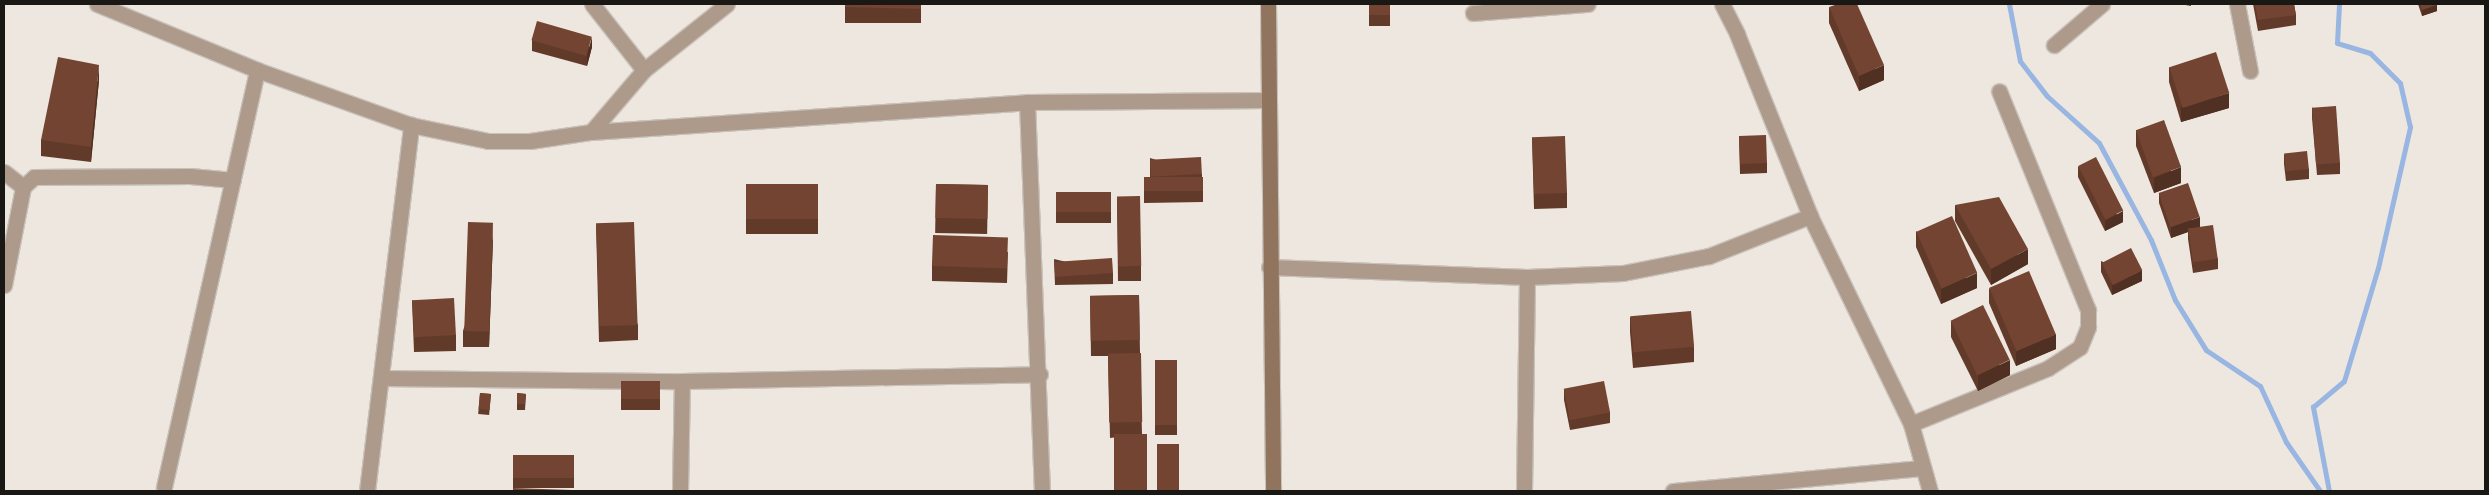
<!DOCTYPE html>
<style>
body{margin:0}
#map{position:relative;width:2489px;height:495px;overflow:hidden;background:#eee7df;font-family:Inter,sans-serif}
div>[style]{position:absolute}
.stream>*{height:5px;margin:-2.5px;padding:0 2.5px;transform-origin:2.5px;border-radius:2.5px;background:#98b6e1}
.roads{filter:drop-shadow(1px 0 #c8c2bb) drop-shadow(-1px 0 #c8c2bb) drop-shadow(0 1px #c8c2bb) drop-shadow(0 -1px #c8c2bb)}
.street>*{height:15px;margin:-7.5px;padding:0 7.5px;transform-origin:7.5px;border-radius:7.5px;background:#ae9a8b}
.secondary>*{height:15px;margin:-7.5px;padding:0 7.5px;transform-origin:7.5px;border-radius:7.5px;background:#90745e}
.wall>*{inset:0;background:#623a2a;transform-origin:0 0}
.shaded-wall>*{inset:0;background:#503022}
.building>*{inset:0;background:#724431;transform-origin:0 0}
span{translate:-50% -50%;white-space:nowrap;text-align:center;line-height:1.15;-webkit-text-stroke:5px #eee7df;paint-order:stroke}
.frame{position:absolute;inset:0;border:5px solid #1a1815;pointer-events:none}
</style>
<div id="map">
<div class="stream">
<div style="left:2009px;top:4px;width:58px;rotate:79.1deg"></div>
<div style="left:2020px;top:61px;width:44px;rotate:52.4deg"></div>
<div style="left:2047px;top:96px;width:70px;rotate:42.1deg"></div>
<div style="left:2099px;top:143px;width:110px;rotate:61.8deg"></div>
<div style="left:2151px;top:240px;width:65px;rotate:68.2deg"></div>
<div style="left:2175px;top:300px;width:59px;rotate:58.2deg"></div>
<div style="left:2206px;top:350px;width:65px;rotate:33.7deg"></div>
<div style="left:2260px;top:386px;width:62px;rotate:65.1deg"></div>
<div style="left:2286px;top:442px;width:60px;rotate:55.2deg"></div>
<div style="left:2329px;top:491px;width:86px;rotate:-100.8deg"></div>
<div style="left:2313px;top:407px;width:40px;rotate:-40deg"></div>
<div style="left:2344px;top:381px;width:118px;rotate:-73.3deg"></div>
<div style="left:2378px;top:268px;width:145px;rotate:-77.2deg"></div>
<div style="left:2410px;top:127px;width:45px;rotate:-102.8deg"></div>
<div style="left:2400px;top:83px;width:42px;rotate:-135deg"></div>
<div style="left:2370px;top:53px;width:34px;rotate:-163deg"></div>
<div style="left:2337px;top:43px;width:39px;rotate:-87deg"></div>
</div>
<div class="roads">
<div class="street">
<div style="left:97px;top:4px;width:173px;rotate:22.4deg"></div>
<div style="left:257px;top:70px;width:164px;rotate:19.7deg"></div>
<div style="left:411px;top:125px;width:79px;rotate:11.7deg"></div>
<div style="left:488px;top:141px;width:42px"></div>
<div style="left:530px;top:141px;width:62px;rotate:-8.4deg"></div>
<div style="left:591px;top:132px;width:437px;rotate:-3.9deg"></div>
<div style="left:1027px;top:102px;width:242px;rotate:-0.5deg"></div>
<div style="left:592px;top:4px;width:84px;rotate:51.8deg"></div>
<div style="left:1722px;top:4px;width:34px;rotate:63deg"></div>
<div style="left:1737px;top:34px;width:196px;rotate:68.1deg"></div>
<div style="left:1810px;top:216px;width:231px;rotate:64.1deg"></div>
<div style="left:1911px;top:424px;width:70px;rotate:74.2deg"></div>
<div style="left:2237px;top:4px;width:68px;rotate:79deg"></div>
<div style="left:1473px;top:13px;width:115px;rotate:-4.5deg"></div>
<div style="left:2054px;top:45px;width:63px;rotate:-40.5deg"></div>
<div style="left:1027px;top:102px;width:389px;rotate:87.8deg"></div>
<div style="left:591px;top:132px;width:82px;rotate:-49.5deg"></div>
<div style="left:644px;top:70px;width:106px;rotate:-38.5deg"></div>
<div style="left:4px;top:172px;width:24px;rotate:38deg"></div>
<div style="left:1269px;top:267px;width:258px;rotate:2.2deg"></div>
<div style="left:1527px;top:277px;width:96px;rotate:-2.4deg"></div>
<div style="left:1623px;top:273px;width:88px;rotate:-11.2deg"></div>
<div style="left:1709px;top:256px;width:109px;rotate:-21.6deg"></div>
<div style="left:4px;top:285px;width:100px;rotate:-79deg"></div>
<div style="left:23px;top:187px;width:15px;rotate:-42deg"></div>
<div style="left:34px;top:177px;width:156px;rotate:-0.4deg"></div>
<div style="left:190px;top:176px;width:43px;rotate:5.3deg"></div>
<div style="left:381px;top:378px;width:301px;rotate:0.6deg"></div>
<div style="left:682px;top:381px;width:358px;rotate:-1.1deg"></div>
<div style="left:1911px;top:424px;width:148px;rotate:-22.2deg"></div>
<div style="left:2048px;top:368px;width:38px;rotate:-33deg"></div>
<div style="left:2080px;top:347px;width:22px;rotate:-68deg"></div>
<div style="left:2088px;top:327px;width:17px;rotate:-90deg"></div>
<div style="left:2088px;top:310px;width:236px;rotate:-112.1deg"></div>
<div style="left:164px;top:487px;width:427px;rotate:-77.4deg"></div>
<div style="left:367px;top:491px;width:369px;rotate:-83.1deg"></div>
<div style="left:680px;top:491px;width:110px;rotate:-89deg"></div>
<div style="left:1524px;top:491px;width:214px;rotate:-89.2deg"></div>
<div style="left:1673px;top:491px;width:250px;rotate:-5.3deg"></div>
</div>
<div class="secondary">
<div style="left:1268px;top:4px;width:487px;rotate:89.4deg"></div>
</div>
</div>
<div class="wall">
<div style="left:845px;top:4px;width:76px;height:19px"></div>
<div style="left:1369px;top:4px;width:21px;height:22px"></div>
<div style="clip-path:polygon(2180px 4px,2191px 4px,2191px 6px)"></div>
<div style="clip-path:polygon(2253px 4px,2294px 4px,2296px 15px,2296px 25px,2258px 31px)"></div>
<div style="clip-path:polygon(2418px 4px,2437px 4px,2437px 11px,2422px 16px)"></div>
<div style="clip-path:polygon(1829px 7px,1884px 80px,1859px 91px,1829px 23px)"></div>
<div style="clip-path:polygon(532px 40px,592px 47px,587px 66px,532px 51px)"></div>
<div style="clip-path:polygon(2169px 67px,2229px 108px,2181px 122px,2169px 82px)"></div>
<div style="clip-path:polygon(99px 80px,91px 162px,41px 156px,41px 140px)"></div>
<div style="clip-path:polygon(2312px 107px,2340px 163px,2340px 174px,2317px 175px,2312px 118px)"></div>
<div style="clip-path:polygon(2136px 130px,2181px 183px,2154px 193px,2136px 146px)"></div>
<div style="clip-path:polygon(1739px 136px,1767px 163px,1767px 173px,1740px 174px)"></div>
<div style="clip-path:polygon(1532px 137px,1567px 193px,1567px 208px,1534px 209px)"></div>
<div style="clip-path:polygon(2284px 154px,2309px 169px,2309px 179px,2286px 181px,2284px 164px)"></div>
<div style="clip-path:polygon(1150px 158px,1202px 174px,1202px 177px,1203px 177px,1203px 202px,1144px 203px,1144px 178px,1150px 178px)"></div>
<div style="clip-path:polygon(2078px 166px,2123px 222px,2105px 231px,2078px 177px)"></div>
<div style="left:818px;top:184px;width:50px;height:72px;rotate:90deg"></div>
<div style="left:936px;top:184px;width:52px;height:49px;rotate:1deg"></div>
<div style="left:1111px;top:192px;width:31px;height:55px;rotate:90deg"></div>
<div style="clip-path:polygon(2159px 193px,2200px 227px,2218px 259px,2218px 269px,2193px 273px,2188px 239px,2188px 232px,2171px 238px,2159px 203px)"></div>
<div style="clip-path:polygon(1117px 197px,1141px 266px,1141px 281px,1118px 281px)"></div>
<div style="clip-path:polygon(1955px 205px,2028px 264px,1991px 285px,1955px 221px)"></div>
<div style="clip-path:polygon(596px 224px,638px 325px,638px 340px,599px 342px)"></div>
<div style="clip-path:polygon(1916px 231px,1977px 288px,1941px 304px,1916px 247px)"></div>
<div style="clip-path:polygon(493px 238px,489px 347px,463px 347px,463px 331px)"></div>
<div style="clip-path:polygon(1008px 252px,1007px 283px,932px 281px,932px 266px)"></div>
<div style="clip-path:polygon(1054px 259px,1113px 273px,1113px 284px,1055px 285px)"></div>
<div style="clip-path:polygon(2101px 261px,2142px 281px,2112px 295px,2101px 272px)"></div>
<div style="clip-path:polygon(1989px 288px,2056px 349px,2016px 366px,1989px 303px)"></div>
<div style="clip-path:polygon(1139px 295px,1140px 353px,1142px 434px,1110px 438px,1108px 356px,1091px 356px,1090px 296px)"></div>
<div style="clip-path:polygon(412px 300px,456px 335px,456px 351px,414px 352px)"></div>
<div style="clip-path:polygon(1630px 317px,1694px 347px,1694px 362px,1633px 368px,1630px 332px)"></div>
<div style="clip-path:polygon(1951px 321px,2010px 375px,1978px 391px,1951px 337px)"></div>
<div style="left:1155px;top:360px;width:22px;height:75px"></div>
<div style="left:621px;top:381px;width:39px;height:29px"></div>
<div style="clip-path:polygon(1564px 389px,1610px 412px,1610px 423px,1570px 430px,1564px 400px)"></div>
<div style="left:480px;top:393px;width:11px;height:21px;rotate:5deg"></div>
<div style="clip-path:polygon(517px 393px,526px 394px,525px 410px,517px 410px)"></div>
<div style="left:513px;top:455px;width:61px;height:33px"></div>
</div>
<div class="shaded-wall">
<div style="clip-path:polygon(2437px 5px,2437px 11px,2422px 16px,2422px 10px)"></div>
<div style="clip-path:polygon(592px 37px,592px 47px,587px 66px,587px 55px)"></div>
<div style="clip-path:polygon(99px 65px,99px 80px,91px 162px,91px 147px)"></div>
<div style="clip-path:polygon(1884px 65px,1884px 80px,1859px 91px,1859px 76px)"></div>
<div style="clip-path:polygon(2229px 93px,2229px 108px,2181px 122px,2181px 107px)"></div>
<div style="clip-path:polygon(2181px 167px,2181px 183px,2154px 193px,2154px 178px)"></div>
<div style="clip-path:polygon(2123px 211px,2123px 222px,2105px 231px,2105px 221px)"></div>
<div style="clip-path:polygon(2200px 217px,2200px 228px,2188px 228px,2188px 232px,2171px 238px,2171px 227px)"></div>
<div style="clip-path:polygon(493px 223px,493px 238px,489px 347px,489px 332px)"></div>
<div style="clip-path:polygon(2028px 249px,2028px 264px,1991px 285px,1991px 269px)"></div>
<div style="clip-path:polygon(2142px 270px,2142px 281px,2112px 295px,2112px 285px)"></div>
<div style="clip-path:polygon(1977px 273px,1977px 288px,1941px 304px,1941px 289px)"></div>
<div style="clip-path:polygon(2056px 334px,2056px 349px,2016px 366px,2016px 351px)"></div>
<div style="clip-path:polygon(2010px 360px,2010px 375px,1978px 391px,1978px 375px)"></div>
</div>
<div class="building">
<div style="clip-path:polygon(845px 4px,921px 4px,921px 9px,845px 7px)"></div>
<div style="left:1369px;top:4px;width:21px;height:11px"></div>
<div style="clip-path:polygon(1838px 4px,1857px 4px,1884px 65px,1859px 76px,1829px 7px)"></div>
<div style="clip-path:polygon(2255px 4px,2294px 4px,2296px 15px,2258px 20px)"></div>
<div style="clip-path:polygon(2420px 4px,2437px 4px,2437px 5px,2422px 10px)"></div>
<div style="left:537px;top:21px;width:57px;height:20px;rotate:16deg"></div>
<div style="left:2216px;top:52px;width:43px;height:49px;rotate:72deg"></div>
<div style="clip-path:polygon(58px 57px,99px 65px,91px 147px,41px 140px)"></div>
<div style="left:2336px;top:106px;width:57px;height:24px;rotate:86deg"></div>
<div style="left:2164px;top:120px;width:50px;height:30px;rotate:70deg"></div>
<div style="left:1766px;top:135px;width:28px;height:27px;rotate:88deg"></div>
<div style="left:1565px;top:136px;width:57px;height:33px;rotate:88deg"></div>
<div style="left:2307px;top:151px;width:18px;height:23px;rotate:84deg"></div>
<div style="left:1201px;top:157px;width:17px;height:51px;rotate:87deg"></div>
<div style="left:2096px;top:157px;width:60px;height:20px;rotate:63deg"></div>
<div style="left:1203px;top:177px;width:14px;height:59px;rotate:90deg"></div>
<div style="left:2188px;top:183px;width:36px;height:31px;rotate:71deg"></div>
<div style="left:818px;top:184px;width:35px;height:72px;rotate:90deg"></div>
<div style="left:936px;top:184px;width:52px;height:34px;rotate:1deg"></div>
<div style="left:1111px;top:192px;width:20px;height:55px;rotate:90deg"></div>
<div style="left:1140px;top:196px;width:70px;height:23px;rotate:89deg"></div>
<div style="clip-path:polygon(1999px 197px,2028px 249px,1991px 269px,1955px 205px)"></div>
<div style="left:1952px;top:216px;width:62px;height:39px;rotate:66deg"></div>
<div style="left:468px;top:222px;width:25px;height:109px;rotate:2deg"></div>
<div style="left:634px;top:222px;width:103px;height:38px;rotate:88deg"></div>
<div style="left:2213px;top:225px;width:34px;height:25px;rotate:82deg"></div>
<div style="left:933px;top:235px;width:75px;height:31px;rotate:2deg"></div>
<div style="left:2131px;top:248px;width:25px;height:33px;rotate:63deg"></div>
<div style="left:1112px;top:258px;width:15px;height:58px;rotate:86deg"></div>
<div style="left:2029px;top:271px;width:69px;height:43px;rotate:67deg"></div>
<div style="left:1139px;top:295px;width:45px;height:49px;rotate:89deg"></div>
<div style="left:454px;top:298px;width:37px;height:42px;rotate:87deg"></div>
<div style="left:1983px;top:305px;width:61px;height:36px;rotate:64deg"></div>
<div style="left:1691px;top:311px;width:36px;height:61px;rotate:85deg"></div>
<div style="left:1141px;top:353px;width:69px;height:33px;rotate:89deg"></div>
<div style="left:1155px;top:360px;width:22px;height:65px"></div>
<div style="left:621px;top:381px;width:39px;height:18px"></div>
<div style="left:1604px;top:381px;width:32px;height:41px;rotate:79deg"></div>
<div style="left:480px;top:393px;width:11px;height:16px;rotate:5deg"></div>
<div style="clip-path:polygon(517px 393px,526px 394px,525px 404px,517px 404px)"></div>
<div style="left:1114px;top:434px;width:33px;height:57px"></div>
<div style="left:1179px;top:444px;width:47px;height:22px;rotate:90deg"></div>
<div style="left:513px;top:455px;width:61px;height:23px"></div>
<div style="clip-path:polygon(513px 488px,572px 490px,572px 491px,513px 491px)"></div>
</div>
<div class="frame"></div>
</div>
